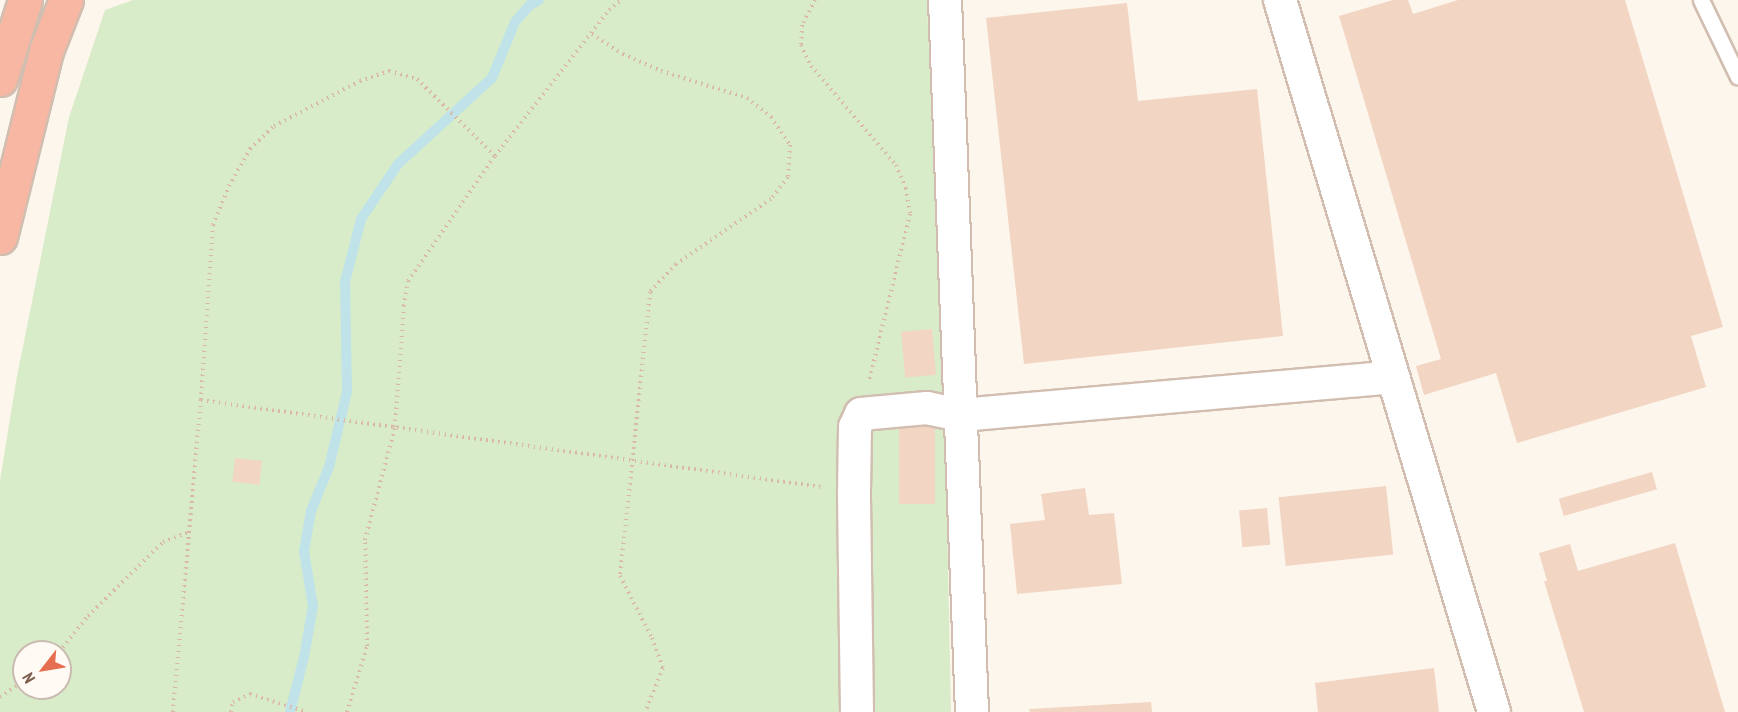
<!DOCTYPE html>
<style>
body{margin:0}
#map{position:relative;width:1738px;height:712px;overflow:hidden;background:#fdf6ec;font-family:"PT Sans Narrow",sans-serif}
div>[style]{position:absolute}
.green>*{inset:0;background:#d8ecc9}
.stream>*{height:10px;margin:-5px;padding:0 5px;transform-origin:5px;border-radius:5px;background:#bfe3e8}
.building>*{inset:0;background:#f3d5c3;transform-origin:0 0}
.path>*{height:4px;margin-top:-2px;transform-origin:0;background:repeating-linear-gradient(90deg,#d9b8a5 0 1.5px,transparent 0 6px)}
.roads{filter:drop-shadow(2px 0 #d1beb0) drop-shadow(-2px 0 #d1beb0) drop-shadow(0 2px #d1beb0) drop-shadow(0 -2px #d1beb0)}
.lane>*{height:15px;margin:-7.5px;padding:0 7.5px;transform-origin:7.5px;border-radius:7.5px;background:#fff}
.street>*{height:32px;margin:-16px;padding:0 16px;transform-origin:16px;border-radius:16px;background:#fff}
.highway>*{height:33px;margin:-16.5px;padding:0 16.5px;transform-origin:16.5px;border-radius:16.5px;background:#f7b7a3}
span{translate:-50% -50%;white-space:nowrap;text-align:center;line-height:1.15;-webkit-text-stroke:5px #fffaf3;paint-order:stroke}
.north{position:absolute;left:12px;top:640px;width:60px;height:60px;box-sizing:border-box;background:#fffaf3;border:2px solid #cabbb1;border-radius:50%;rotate:239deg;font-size:16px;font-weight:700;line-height:24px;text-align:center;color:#7a5c4d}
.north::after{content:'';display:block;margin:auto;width:21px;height:27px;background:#e76f51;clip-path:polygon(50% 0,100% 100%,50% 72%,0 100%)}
</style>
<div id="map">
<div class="green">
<div style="clip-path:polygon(evenodd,133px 0,927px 0,947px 513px,951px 712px,0 712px,0 480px,17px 376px,69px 117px,105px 10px,133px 0,24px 652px,60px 652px,60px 688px,24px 688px,24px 652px)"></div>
</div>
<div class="stream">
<div style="left:290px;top:712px;width:57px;rotate:-75.7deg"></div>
<div style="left:304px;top:657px;width:52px;rotate:-80deg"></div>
<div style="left:313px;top:606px;width:56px;rotate:-99.3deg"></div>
<div style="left:304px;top:551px;width:41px;rotate:-80.1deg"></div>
<div style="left:311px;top:511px;width:48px;rotate:-67.8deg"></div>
<div style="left:329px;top:467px;width:77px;rotate:-76.5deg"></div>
<div style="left:347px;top:392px;width:110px;rotate:-91deg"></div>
<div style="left:345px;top:282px;width:65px;rotate:-75.7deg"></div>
<div style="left:361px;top:219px;width:66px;rotate:-56.1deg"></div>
<div style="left:398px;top:164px;width:127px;rotate:-42.5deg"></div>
<div style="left:492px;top:78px;width:61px;rotate:-67.7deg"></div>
<div style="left:515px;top:22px;width:23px;rotate:-49deg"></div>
<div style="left:530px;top:5px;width:10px;rotate:-29deg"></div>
</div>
<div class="building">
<div style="clip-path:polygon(1393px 0,1408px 0,1413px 14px,1458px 0,1625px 0,1723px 327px,1691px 336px,1706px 387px,1517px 443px,1496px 373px,1424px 395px,1416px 366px,1441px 359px,1339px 16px)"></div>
<div style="clip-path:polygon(1127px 3px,1138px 101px,1257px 89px,1283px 336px,1024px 364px,986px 18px)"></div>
<div style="left:932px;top:329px;width:46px;height:31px;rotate:85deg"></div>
<div style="left:899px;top:424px;width:36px;height:80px"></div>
<div style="left:235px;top:458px;width:27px;height:24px;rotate:6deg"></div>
<div style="left:1652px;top:472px;width:18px;height:97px;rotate:74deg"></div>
<div style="left:1386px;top:486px;width:69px;height:108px;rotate:84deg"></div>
<div style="clip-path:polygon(1085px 488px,1089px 515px,1114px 513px,1122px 584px,1017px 594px,1010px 524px,1045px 520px,1041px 494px)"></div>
<div style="left:1267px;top:508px;width:37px;height:28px;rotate:85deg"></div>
<div style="clip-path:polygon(1675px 543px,1725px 712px,1584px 712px,1544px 581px,1547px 581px,1539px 553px,1570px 544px,1578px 571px)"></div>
<div style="clip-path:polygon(1434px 668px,1439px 712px,1318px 712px,1315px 683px)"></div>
<div style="clip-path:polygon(1151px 702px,1152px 712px,1030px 712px,1029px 709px)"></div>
</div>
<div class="path">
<div style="left:815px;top:0;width:28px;rotate:117deg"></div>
<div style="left:802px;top:25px;width:20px;rotate:93deg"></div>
<div style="left:801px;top:45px;width:23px;rotate:65deg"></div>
<div style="left:811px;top:66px;width:130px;rotate:49.4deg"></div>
<div style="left:896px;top:165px;width:25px;rotate:67deg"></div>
<div style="left:906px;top:188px;width:26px;rotate:81deg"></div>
<div style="left:910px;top:214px;width:172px;rotate:103.8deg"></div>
<div style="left:592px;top:34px;width:37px;rotate:33deg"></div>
<div style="left:623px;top:54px;width:42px;rotate:24.1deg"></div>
<div style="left:661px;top:71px;width:90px;rotate:17.4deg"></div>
<div style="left:747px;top:98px;width:31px;rotate:38deg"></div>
<div style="left:771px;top:117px;width:34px;rotate:56deg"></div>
<div style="left:790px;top:145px;width:32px;rotate:94deg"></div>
<div style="left:788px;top:177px;width:28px;rotate:128deg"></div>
<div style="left:771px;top:199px;width:115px;rotate:145.6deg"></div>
<div style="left:676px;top:264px;width:38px;rotate:133deg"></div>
<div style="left:650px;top:292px;width:286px;rotate:96deg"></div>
<div style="left:620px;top:576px;width:70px;rotate:62.7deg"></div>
<div style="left:652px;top:638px;width:32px;rotate:70deg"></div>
<div style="left:663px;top:668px;width:48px;rotate:112.2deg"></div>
<div style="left:201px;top:400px;width:626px;rotate:7.99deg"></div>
<div style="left:59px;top:652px;width:46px;rotate:-51.1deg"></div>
<div style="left:88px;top:616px;width:105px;rotate:-44.6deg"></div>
<div style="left:163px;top:542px;width:28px;rotate:-21deg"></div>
<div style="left:0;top:697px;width:29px;rotate:-34deg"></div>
<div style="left:173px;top:712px;width:313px;rotate:-84.9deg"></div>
<div style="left:201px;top:400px;width:175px;rotate:-86.1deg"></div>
<div style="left:213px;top:225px;width:42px;rotate:-67.7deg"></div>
<div style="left:229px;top:186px;width:43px;rotate:-60.4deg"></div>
<div style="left:250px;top:149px;width:33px;rotate:-44deg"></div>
<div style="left:274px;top:126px;width:97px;rotate:-27.6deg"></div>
<div style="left:360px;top:81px;width:31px;rotate:-19deg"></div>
<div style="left:389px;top:71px;width:29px;rotate:16deg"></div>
<div style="left:417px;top:79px;width:110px;rotate:44.6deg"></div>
<div style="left:231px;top:712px;width:10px;rotate:-79deg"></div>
<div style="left:233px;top:702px;width:19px;rotate:-25deg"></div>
<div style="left:250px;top:694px;width:60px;rotate:17.5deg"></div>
<div style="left:347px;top:712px;width:69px;rotate:-73.1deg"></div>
<div style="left:367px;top:646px;width:106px;rotate:-91.1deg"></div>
<div style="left:365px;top:540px;width:117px;rotate:-75.1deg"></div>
<div style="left:395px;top:427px;width:121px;rotate:-85.7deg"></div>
<div style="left:404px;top:306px;width:25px;rotate:-81deg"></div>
<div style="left:408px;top:281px;width:152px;rotate:-55.2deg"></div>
<div style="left:495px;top:156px;width:185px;rotate:-52deg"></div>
<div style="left:609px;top:10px;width:16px;rotate:-40deg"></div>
</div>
<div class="roads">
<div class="lane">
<div style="left:1701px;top:0;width:85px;rotate:64.3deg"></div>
</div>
<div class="street">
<div style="left:945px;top:0;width:713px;rotate:87.83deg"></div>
<div style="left:1280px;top:0;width:743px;rotate:73.27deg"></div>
<div style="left:857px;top:712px;width:220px;rotate:-90.8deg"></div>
<div style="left:854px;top:492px;width:65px;rotate:-89.1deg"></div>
<div style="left:855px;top:427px;width:14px;rotate:-65deg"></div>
<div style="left:861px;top:414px;width:66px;rotate:-5.2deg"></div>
<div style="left:927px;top:408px;width:35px;rotate:12deg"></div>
<div style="left:961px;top:415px;width:433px;rotate:-5deg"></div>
</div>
<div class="highway">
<div style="left:0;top:79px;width:83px;rotate:-72.4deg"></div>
<div style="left:0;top:237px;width:192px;rotate:-76.1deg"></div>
<div style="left:46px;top:51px;width:55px;rotate:-68.6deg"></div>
</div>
</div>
<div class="north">N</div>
</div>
